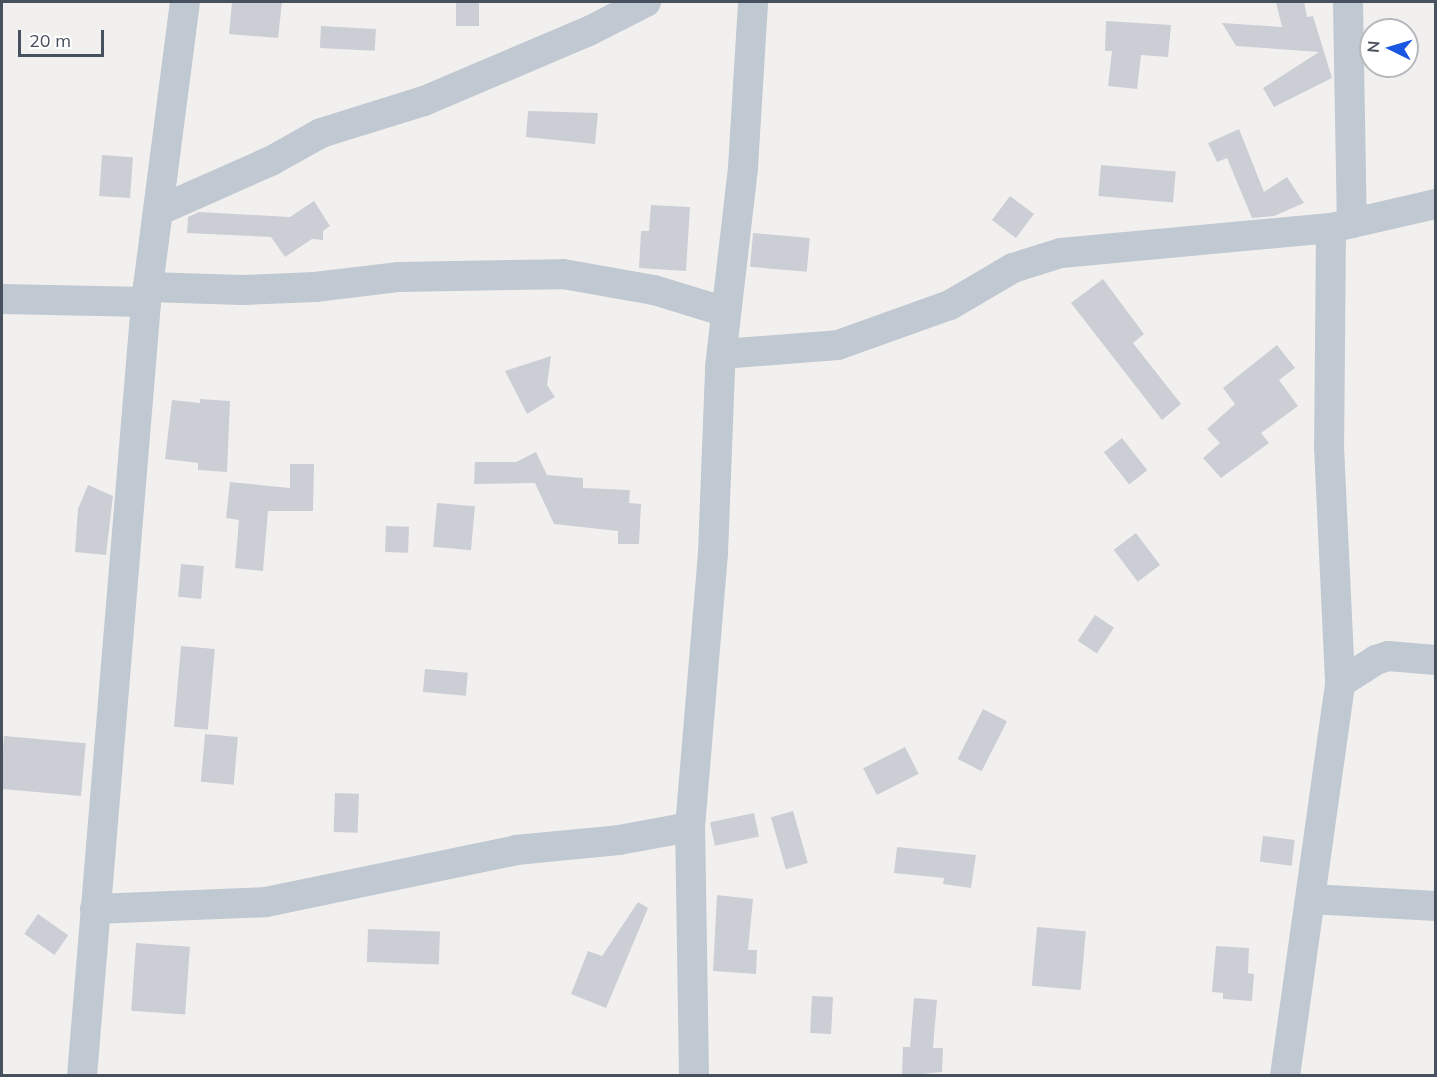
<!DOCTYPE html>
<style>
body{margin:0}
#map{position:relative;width:1437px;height:1077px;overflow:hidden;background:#f2f0ef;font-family:Mulish,sans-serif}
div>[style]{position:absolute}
.building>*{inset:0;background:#cbced5;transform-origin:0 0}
.minor>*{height:30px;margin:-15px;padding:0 15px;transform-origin:15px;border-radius:15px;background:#c0c8d1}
span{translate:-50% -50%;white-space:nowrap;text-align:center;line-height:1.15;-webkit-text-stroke:4.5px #fff;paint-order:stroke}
.frame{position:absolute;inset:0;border:3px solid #47505d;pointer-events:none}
.north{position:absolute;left:1359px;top:18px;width:60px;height:60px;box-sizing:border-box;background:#fff;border:2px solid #b5b9be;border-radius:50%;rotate:275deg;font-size:16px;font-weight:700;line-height:24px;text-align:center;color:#47505d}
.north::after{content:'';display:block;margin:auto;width:21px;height:27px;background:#1957e2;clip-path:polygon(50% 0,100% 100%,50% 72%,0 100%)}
.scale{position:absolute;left:18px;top:30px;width:86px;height:27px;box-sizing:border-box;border:3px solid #47505d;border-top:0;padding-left:8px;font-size:18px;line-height:21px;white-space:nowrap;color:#47505d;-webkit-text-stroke:4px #fff;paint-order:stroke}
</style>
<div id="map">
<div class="building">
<div style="clip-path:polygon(232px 2px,282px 2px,278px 38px,229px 34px)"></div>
<div style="left:456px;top:2px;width:23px;height:24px"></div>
<div style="clip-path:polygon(1276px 2px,1304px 2px,1307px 17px,1313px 16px,1332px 78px,1274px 107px,1263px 88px,1319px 52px,1236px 46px,1222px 23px,1282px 27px)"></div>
<div style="clip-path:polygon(1106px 21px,1171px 25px,1168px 57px,1141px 55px,1137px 89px,1108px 86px,1112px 51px,1105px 51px)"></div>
<div style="left:321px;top:26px;width:55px;height:22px;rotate:3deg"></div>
<div style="clip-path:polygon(528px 111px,598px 113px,595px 144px,526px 137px)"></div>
<div style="clip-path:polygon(1239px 129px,1264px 192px,1287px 177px,1304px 203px,1274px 216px,1252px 218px,1227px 158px,1217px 162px,1208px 143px)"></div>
<div style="left:102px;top:155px;width:31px;height:41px;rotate:4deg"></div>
<div style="left:1101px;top:165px;width:75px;height:31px;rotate:5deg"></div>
<div style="left:1010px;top:196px;width:30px;height:30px;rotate:37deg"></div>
<div style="clip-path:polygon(314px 201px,330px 226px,323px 231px,323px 240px,312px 239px,285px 257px,271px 237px,187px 233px,188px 217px,199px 212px,290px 217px)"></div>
<div style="clip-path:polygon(651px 205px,690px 207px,686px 271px,639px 268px,641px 231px,649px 231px)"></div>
<div style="left:753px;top:233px;width:57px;height:34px;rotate:5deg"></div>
<div style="clip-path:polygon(1103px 279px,1144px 334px,1133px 343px,1181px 404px,1162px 420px,1071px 303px)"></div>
<div style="clip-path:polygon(1277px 345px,1295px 368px,1279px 380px,1298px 406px,1261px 433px,1269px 443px,1221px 478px,1203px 458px,1220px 443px,1207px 429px,1235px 404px,1223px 388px)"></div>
<div style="clip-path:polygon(551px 356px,547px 385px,555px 397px,527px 414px,505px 371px)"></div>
<div style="clip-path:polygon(200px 399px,230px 401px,227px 472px,198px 470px,198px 463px,165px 459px,172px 400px,200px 403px)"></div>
<div style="left:1122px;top:438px;width:41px;height:23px;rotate:52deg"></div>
<div style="clip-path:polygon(536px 452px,547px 475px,583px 478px,583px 488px,630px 490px,629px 503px,641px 504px,639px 544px,618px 544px,618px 531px,554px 524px,535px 483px,474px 484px,475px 462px,516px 462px)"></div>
<div style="clip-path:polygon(290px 464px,314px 464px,313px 511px,268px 511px,263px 571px,235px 568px,239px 520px,226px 518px,230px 482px,290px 488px)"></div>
<div style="clip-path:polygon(88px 485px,113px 496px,106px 555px,75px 552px,78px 509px)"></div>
<div style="left:437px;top:503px;width:38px;height:44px;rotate:5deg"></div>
<div style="left:386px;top:526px;width:23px;height:26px;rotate:2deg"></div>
<div style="left:1136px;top:533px;width:40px;height:28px;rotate:53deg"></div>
<div style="left:181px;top:564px;width:23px;height:33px;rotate:5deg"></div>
<div style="left:1095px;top:615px;width:23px;height:31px;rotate:34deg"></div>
<div style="left:181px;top:646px;width:34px;height:81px;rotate:5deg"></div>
<div style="left:425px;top:669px;width:43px;height:23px;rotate:5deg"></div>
<div style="left:983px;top:709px;width:27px;height:56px;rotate:27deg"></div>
<div style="left:205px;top:734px;width:33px;height:48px;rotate:5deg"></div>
<div style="left:4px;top:736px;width:82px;height:53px;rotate:5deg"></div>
<div style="left:905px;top:747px;width:30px;height:47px;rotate:63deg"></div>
<div style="left:335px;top:793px;width:24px;height:39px;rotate:2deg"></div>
<div style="left:793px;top:811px;width:54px;height:23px;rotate:74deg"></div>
<div style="left:754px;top:813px;width:24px;height:45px;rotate:78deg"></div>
<div style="left:1263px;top:836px;width:32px;height:26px;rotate:7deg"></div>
<div style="clip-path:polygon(897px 847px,976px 855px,971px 888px,943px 884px,944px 878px,894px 873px)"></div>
<div style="clip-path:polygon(717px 895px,753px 899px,748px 950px,757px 950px,756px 974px,713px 971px)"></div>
<div style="clip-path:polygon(638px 902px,648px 908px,606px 1008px,571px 994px,588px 951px,602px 956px)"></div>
<div style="left:38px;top:914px;width:37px;height:24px;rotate:35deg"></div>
<div style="left:1037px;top:927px;width:49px;height:59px;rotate:5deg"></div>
<div style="left:368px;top:929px;width:72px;height:33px;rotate:2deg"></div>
<div style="left:136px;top:943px;width:54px;height:68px;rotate:4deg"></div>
<div style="clip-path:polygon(1216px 946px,1249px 948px,1248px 973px,1254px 974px,1252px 1001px,1223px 999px,1223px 993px,1212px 992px)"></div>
<div style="left:812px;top:996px;width:21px;height:37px;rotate:3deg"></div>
<div style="clip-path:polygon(914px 998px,937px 1000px,933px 1048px,943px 1048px,942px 1072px,902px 1076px,903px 1047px,910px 1047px)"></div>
</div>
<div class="minor">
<div style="left:1348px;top:2px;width:221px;rotate:89deg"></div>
<div style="left:158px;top:211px;width:124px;rotate:-23.9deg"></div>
<div style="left:271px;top:161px;width:57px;rotate:-29.2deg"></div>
<div style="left:321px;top:133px;width:108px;rotate:-17.3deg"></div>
<div style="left:424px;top:101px;width:179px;rotate:-23deg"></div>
<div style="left:589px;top:31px;width:64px;rotate:-27deg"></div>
<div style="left:1331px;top:228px;width:219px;rotate:90.5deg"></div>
<div style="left:1329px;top:447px;width:236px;rotate:87.3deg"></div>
<div style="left:148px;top:287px;width:95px;rotate:1.8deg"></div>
<div style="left:243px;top:290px;width:72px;rotate:-2.4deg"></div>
<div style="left:315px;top:287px;width:85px;rotate:-6.8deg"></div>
<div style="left:399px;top:277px;width:164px;rotate:-1deg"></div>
<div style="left:563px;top:274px;width:92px;rotate:10deg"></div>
<div style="left:654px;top:290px;width:75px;rotate:17deg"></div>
<div style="left:2px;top:299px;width:144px;rotate:1.2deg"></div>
<div style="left:722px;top:354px;width:116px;rotate:-4.4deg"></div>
<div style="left:838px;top:345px;width:119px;rotate:-19.7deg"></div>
<div style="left:950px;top:305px;width:73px;rotate:-30.4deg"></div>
<div style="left:1013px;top:268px;width:50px;rotate:-17.4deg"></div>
<div style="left:1061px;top:253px;width:271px;rotate:-5.3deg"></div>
<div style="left:1331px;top:228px;width:108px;rotate:-12.9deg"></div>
<div style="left:1311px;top:899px;width:125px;rotate:3.2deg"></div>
<div style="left:95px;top:909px;width:171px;rotate:-2.3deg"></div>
<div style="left:266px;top:902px;width:255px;rotate:-11.7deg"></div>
<div style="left:516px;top:850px;width:103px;rotate:-5.5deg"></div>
<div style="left:619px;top:840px;width:72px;rotate:-10.4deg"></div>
<div style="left:82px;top:1076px;width:777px;rotate:-85.27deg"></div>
<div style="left:146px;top:302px;width:303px;rotate:-82.6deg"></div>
<div style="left:694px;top:1076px;width:249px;rotate:-90.9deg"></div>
<div style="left:690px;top:827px;width:275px;rotate:-85.2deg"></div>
<div style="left:713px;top:553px;width:186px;rotate:-87.8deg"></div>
<div style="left:720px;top:367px;width:201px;rotate:-83.4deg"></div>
<div style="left:743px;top:167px;width:165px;rotate:-86.5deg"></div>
<div style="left:1285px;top:1076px;width:397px;rotate:-82deg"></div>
<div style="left:1340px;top:683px;width:43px;rotate:-32.6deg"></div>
<div style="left:1376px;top:660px;width:13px;rotate:-18deg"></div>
<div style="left:1388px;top:656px;width:48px;rotate:4.8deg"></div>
</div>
<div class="frame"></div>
<div class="north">N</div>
<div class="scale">20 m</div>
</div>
